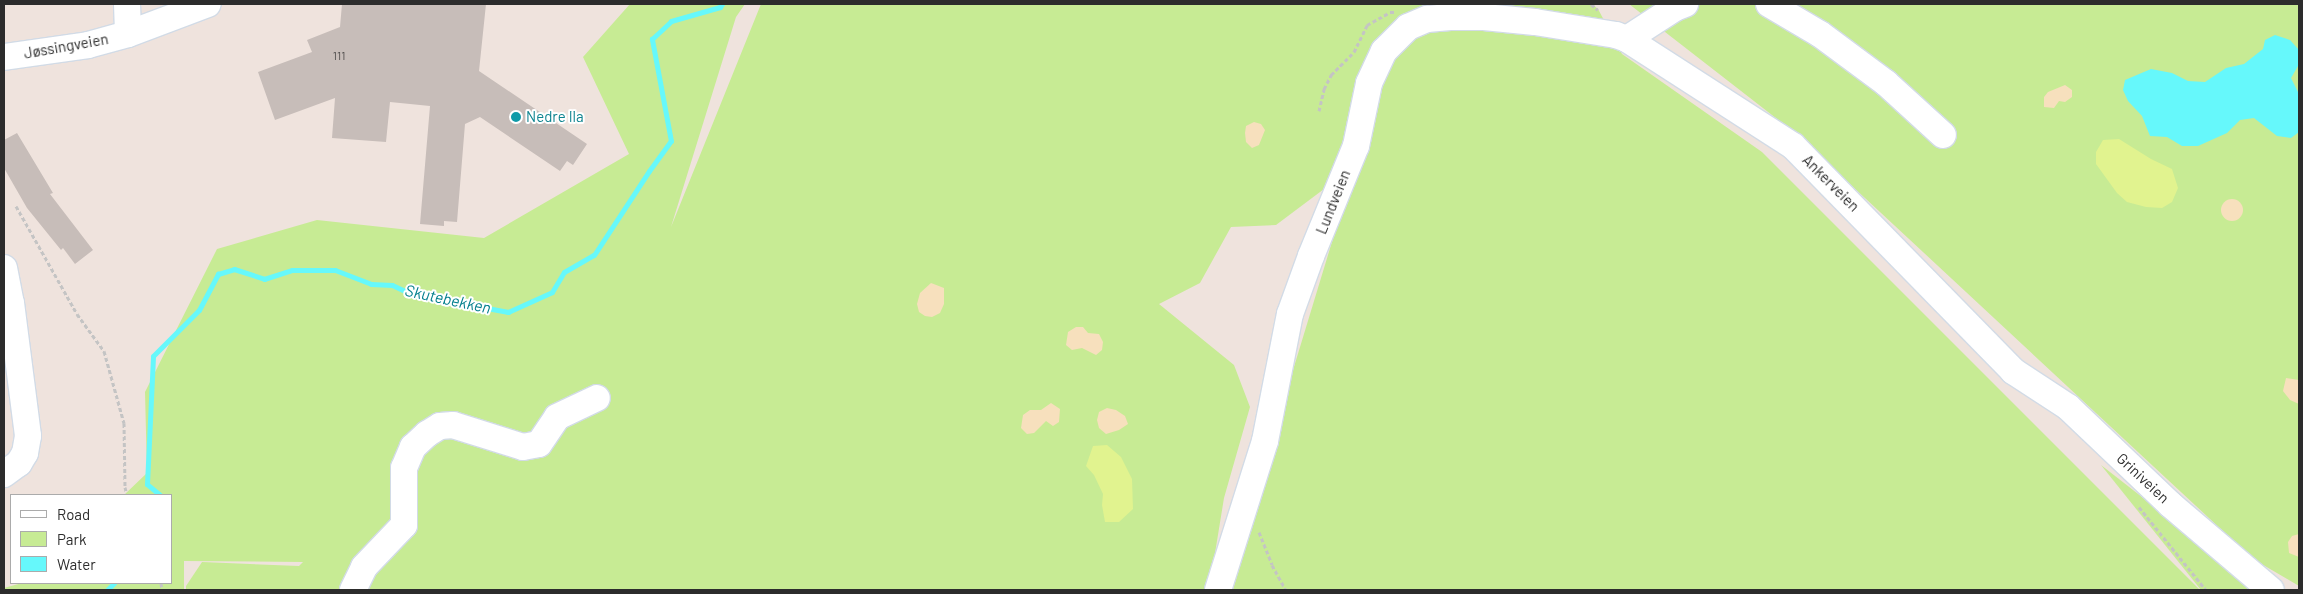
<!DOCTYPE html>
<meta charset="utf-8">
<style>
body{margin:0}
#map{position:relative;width:2303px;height:594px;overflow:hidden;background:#efe3dd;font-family:Barlow,sans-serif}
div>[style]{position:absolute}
.green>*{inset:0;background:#c7eb94}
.sand>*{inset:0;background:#f7e0bd}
.round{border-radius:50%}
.pitch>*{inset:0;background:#e1f38f}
.water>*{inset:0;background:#66f8fb}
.stream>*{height:5px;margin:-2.5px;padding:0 2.5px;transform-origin:2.5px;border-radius:2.5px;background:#66f8fb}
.building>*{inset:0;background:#c7bdb9}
.path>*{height:3px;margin-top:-1.5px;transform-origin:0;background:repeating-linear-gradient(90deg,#c4c4c4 0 4px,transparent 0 6.5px)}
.roads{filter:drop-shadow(1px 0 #d2dbe6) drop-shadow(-1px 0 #d2dbe6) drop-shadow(0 1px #d2dbe6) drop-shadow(0 -1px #d2dbe6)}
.minor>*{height:26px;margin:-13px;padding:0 13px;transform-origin:13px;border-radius:13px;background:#fff}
.dots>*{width:14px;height:14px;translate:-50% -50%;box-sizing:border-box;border:2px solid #fff;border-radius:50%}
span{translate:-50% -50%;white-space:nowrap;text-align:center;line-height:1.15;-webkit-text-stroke:4px #fff;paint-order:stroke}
.number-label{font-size:12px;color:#53504f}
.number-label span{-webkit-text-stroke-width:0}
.street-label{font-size:15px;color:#2c2c2c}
.culture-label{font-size:15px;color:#0d838f}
.left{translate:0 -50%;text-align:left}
.water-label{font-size:16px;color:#037f8d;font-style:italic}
.frame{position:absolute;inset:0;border:5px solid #2c2c2c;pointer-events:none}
.legend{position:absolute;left:10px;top:494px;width:162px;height:90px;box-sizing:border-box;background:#fff;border:1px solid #ababab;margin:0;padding:6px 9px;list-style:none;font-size:15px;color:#2c2c2c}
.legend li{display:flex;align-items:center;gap:10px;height:25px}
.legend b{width:25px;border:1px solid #ababab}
</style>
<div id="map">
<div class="green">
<div style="clip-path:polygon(630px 4px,745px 4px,736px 17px,671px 227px,761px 4px,1592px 4px,1598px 9px,1622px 54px,1762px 152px,2200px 590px,1216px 590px,1241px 541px,1387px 61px,1340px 177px,1276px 225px,1231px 227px,1200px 283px,1159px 304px,1234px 365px,1250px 407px,1224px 498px,1209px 590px,186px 590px,186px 586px,202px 562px,299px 566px,303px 562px,184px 561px,184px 590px,4px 590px,4px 588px,22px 583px,171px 583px,171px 495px,124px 495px,147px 473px,145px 392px,217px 249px,317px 220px,484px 238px,629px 154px,583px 57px)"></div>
<div style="clip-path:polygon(1629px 4px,2299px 4px,2299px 586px,2253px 559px,1794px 132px)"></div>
<div style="clip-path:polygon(2101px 465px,2261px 590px,2201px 590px)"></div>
</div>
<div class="sand">
<div style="clip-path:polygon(2065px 85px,2072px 90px,2072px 97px,2065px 102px,2059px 101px,2054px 108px,2044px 107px,2044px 97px,2048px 92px)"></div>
<div style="clip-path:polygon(1254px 122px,1261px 124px,1265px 130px,1259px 145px,1252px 148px,1246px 142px,1245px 133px,1246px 126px)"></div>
<div class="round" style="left:2221px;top:199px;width:22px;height:22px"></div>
<div style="clip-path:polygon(931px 283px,944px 288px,944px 304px,940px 313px,932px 317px,925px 316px,919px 312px,917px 304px,920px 293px)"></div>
<div style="clip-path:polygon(1076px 327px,1083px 327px,1088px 333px,1099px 334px,1103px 342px,1102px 350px,1096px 355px,1082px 348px,1072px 350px,1066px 345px,1068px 332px)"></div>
<div style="clip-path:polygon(2286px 378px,2299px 380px,2299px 404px,2290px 400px,2283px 391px)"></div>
<div style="clip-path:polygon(1051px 403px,1060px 409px,1059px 422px,1053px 426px,1046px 421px,1034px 433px,1027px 434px,1021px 428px,1023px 415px,1030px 410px,1041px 410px)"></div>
<div style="clip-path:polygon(1107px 408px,1116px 410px,1125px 416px,1128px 424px,1119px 430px,1106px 434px,1099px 428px,1097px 420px,1099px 412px)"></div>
<div style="clip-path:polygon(2299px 534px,2299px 557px,2289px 553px,2288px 542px,2292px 536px)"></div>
</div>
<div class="pitch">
<div style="clip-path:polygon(2119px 139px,2151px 159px,2172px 169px,2178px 188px,2172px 202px,2162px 208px,2146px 207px,2127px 202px,2117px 193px,2096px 164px,2096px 152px,2103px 140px)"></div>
<div style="clip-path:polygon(1107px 445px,1121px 457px,1132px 479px,1133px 509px,1119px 522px,1105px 522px,1102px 505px,1103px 494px,1094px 475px,1086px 466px,1093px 446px)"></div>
</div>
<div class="water">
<div style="clip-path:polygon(2275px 35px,2290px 40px,2299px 50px,2298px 66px,2291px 78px,2299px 94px,2299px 132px,2291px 138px,2277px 136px,2254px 118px,2240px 120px,2227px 133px,2198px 146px,2182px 146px,2167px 137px,2150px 136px,2142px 116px,2128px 101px,2123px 90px,2125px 80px,2151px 69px,2172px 73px,2188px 81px,2205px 82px,2226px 68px,2244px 64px,2263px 49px,2265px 40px)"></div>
</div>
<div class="stream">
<div style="left:160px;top:495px;width:17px;rotate:-140deg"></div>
<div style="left:147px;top:484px;width:128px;rotate:-87.3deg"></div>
<div style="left:153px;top:356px;width:65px;rotate:-45deg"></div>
<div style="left:199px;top:310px;width:41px;rotate:-62.2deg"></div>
<div style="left:218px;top:274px;width:17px;rotate:-17deg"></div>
<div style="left:234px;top:269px;width:32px;rotate:18deg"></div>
<div style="left:264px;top:279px;width:29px;rotate:-18deg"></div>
<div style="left:292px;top:270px;width:43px"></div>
<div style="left:335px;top:270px;width:39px;rotate:21deg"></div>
<div style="left:371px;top:284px;width:21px;rotate:3deg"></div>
<div style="left:392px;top:285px;width:21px;rotate:25deg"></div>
<div style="left:411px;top:294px;width:99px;rotate:10.5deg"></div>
<div style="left:508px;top:312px;width:48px;rotate:-24.4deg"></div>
<div style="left:552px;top:292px;width:23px;rotate:-59deg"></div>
<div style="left:564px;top:272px;width:34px;rotate:-30deg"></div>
<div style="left:594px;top:255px;width:100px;rotate:-56.8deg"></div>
<div style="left:649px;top:171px;width:37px;rotate:-54deg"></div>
<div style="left:671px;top:141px;width:104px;rotate:-100.6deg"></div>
<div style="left:652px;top:39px;width:26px;rotate:-43deg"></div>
<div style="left:671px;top:21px;width:51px;rotate:-15.9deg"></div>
<div style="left:720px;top:7px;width:4px;rotate:-56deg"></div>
<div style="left:107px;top:590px;width:10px;rotate:-45deg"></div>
</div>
<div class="building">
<div style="clip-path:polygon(342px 4px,486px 4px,479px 71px,587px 144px,573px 165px,567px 161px,560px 171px,480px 117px,465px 124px,457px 222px,444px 221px,444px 226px,420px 224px,430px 106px,390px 102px,386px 142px,332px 138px,335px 98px,275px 120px,258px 72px,312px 52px,307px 40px,340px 27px)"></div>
<div style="clip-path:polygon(17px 133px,53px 193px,50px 194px,93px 250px,75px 264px,63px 248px,61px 250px,27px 208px,4px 168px,4px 140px)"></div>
</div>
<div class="path">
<div style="left:1591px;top:4px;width:9px;rotate:41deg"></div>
<div style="left:1319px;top:111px;width:23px;rotate:-77deg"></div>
<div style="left:1324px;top:89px;width:16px;rotate:-63deg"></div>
<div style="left:1331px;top:75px;width:33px;rotate:-45deg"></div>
<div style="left:1354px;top:52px;width:30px;rotate:-64deg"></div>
<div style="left:1367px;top:25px;width:26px;rotate:-29deg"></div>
<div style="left:1390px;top:12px;width:4px"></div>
<div style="left:16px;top:206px;width:124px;rotate:60.5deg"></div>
<div style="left:77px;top:314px;width:46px;rotate:53.9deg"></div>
<div style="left:104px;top:351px;width:75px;rotate:74.5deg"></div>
<div style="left:124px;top:423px;width:64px;rotate:89.1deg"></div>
<div style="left:125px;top:487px;width:8px;rotate:76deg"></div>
<div style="left:2139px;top:507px;width:107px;rotate:51.1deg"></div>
<div style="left:1259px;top:532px;width:35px;rotate:68deg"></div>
<div style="left:1272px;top:565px;width:29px;rotate:61deg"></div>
<div style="left:161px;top:583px;width:7px;rotate:82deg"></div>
</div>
<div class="roads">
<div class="minor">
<div style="left:127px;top:4px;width:30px;rotate:88deg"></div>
<div style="left:1769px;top:4px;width:59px;rotate:30.5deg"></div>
<div style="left:1820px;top:34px;width:82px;rotate:36.6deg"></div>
<div style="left:1886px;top:83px;width:77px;rotate:42.4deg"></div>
<div style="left:1627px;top:39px;width:57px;rotate:-32.9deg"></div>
<div style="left:1675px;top:8px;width:11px;rotate:-22deg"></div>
<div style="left:4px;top:57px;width:85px;rotate:-8.1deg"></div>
<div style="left:88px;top:45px;width:41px;rotate:-15.4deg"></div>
<div style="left:128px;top:34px;width:85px;rotate:-20.6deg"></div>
<div style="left:4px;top:268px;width:36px;rotate:79deg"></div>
<div style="left:11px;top:303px;width:134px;rotate:82.7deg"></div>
<div style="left:28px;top:436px;width:17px;rotate:100deg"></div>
<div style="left:25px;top:453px;width:12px;rotate:121deg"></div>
<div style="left:19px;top:463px;width:19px;rotate:144deg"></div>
<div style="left:353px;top:590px;width:25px;rotate:-64deg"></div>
<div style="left:364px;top:567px;width:58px;rotate:-46.4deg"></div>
<div style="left:404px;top:525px;width:57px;rotate:-90deg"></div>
<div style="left:404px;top:468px;width:23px;rotate:-67deg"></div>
<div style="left:413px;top:447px;width:19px;rotate:-43deg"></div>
<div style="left:427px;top:434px;width:15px;rotate:-32deg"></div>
<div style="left:440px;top:426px;width:13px;rotate:-4deg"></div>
<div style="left:453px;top:425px;width:73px;rotate:17.4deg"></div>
<div style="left:523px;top:447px;width:16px;rotate:-11deg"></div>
<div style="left:539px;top:444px;width:32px;rotate:-56deg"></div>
<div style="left:557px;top:417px;width:44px;rotate:-25.4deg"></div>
<div style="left:1218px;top:590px;width:156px;rotate:-72.5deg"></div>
<div style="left:1265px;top:441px;width:129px;rotate:-78.9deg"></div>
<div style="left:1290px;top:314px;width:62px;rotate:-70.1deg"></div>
<div style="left:1311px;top:256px;width:119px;rotate:-67.8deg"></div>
<div style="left:1356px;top:146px;width:64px;rotate:-78.3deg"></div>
<div style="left:1369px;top:83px;width:35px;rotate:-65deg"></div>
<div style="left:1384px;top:51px;width:34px;rotate:-45deg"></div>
<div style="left:1408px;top:27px;width:21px;rotate:-23deg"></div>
<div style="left:1427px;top:19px;width:23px;rotate:-5deg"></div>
<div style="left:1450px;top:17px;width:34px"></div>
<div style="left:1484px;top:17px;width:51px;rotate:5.6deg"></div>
<div style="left:1535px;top:22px;width:82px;rotate:9.1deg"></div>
<div style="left:1616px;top:35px;width:12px;rotate:20deg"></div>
<div style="left:1627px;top:39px;width:197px;rotate:32.8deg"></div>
<div style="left:1793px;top:146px;width:315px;rotate:45.6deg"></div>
<div style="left:2013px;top:371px;width:66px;rotate:33.2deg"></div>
<div style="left:2068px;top:407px;width:142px;rotate:43.6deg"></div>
<div style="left:2171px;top:505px;width:131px;rotate:40.4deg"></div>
</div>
</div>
<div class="dots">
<div style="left:516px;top:117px;background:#0f9aa8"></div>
</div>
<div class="number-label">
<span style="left:339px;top:56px">111</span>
</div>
<div class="street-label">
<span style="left:66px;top:46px;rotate:-10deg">Jøssingveien</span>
<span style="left:1831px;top:183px;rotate:45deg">Ankerveien</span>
<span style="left:1333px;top:202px;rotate:-68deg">Lundveien</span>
<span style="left:2143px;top:478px;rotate:43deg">Griniveien</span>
</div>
<div class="culture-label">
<span class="left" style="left:526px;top:117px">Nedre Ila</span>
</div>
<div class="water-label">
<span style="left:448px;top:299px;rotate:12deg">Skutebekken</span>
</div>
<div class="frame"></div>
<ul class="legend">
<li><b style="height:6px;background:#fff"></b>Road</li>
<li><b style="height:14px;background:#c7eb94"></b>Park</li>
<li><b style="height:14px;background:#66f8fb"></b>Water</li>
</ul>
</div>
